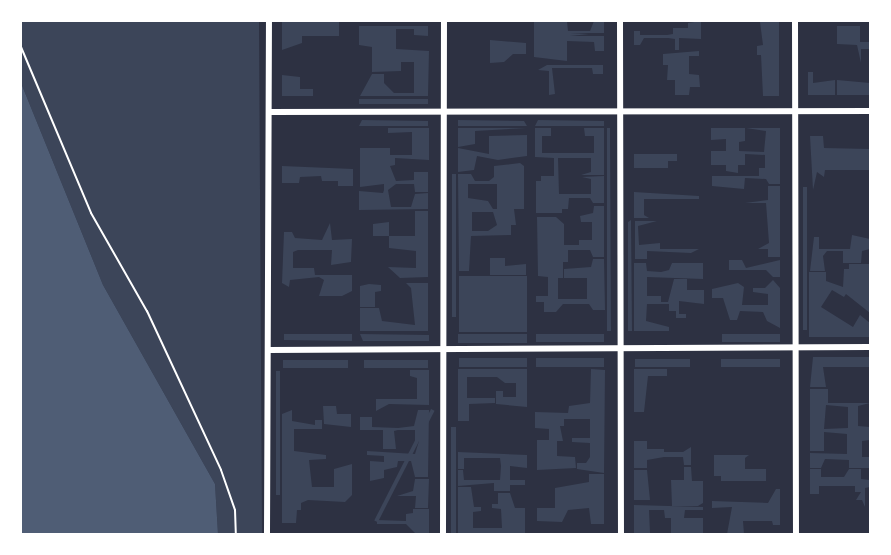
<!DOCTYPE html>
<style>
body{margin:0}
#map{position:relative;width:891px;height:555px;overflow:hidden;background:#2d3142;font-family:Jost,sans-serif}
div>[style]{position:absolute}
.green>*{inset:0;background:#3c4559;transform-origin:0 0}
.water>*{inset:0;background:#4f5d75}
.path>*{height:2px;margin:-1px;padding:0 1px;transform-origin:1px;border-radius:1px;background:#fff}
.minor>*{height:6px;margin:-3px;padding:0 3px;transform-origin:3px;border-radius:3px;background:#fff}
span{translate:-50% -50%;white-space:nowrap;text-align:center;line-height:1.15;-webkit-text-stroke:6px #fff;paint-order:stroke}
.frame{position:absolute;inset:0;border:22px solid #fff;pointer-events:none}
</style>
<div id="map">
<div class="green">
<div style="clip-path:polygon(21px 21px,259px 21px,262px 534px,218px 534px,215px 484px,103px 285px,21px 83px)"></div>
<div style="clip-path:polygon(339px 21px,339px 36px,302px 36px,302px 43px,282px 50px,282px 22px)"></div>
<div style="clip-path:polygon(534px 21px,567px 21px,568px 31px,590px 31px,594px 21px,604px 21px,604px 33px,570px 33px,589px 34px,570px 36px,604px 36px,604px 51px,595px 51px,594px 42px,567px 41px,567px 61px,534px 57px)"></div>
<div style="clip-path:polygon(701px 21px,701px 39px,679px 38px,679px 50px,675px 50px,675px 39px,668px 38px,644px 38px,640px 45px,634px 45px,634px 31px,640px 31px,640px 35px,667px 35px,673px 34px,673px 28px,688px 28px,688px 23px)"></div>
<div style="clip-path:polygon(779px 21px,779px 96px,763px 96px,761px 55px,757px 55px,757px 46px,763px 45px,760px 22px)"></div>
<div style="clip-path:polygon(359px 26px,428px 26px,428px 36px,414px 35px,414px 29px,396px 29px,396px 49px,429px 51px,428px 96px,360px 96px,372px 74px,384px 74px,384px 83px,394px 93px,414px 93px,414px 62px,401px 62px,401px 71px,372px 72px,372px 47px,359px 45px)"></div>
<div style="clip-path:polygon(837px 26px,860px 26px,860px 42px,870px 42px,870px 49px,861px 49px,861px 63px,857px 45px,837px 44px)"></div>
<div style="clip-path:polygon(490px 40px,526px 43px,526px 54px,513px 54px,504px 62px,490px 63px)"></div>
<div style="clip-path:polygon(699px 51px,699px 56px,689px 56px,689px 74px,699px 75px,700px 87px,690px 87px,689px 95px,675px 95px,675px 80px,667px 80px,668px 65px,663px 65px,663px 54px)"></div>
<div style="clip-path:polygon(547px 65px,603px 65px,603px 74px,593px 74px,592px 68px,552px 68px,555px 94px,549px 95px,549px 71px,538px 70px)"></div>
<div style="clip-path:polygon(808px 72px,813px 72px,813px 83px,835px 80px,835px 95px,808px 95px)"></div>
<div style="clip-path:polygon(282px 75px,300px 77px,300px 89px,313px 89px,313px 96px,282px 96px)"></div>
<div style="clip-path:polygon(837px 80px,870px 83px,870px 95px,837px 95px)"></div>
<div style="left:359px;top:99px;width:69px;height:5px"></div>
<div style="clip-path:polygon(362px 120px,428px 121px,428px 126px,359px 126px)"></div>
<div style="clip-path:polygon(458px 120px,524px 121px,527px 126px,458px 126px)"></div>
<div style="clip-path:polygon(538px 120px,604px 121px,604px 126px,535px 126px)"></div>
<div style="clip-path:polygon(388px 128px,429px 128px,429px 160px,395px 158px,395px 165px,390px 166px,396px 181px,414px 180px,414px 172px,428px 172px,428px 192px,415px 192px,414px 184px,396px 184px,388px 190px,391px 207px,411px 207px,415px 194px,428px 193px,428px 209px,359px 210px,359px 191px,383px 193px,384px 190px,384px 184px,360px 187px,360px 148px,390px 148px,390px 155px,412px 155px,412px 132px,388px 133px)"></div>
<div style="clip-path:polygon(458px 128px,527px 128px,475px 131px,475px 144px,458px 147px)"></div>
<div style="clip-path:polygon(535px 128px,551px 128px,551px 136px,542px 136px,542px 153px,594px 153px,594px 136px,585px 136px,584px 128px,604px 128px,604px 175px,581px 175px,591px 172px,591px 158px,558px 158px,559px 194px,591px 194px,591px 179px,582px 177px,604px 176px,604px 203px,593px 203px,590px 198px,569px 198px,568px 209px,562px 209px,562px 213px,536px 213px,536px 181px,541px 181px,541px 176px,554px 176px,554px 158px,535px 157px)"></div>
<div style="clip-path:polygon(607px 128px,610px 128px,611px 331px,607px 331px)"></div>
<div style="clip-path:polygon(711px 128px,745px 128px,745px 141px,739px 142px,739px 151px,764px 152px,766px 131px,746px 128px,780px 128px,780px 184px,769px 184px,766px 179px,745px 178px,744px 189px,712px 186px,712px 176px,759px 176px,759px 168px,765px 168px,765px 155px,745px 154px,745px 165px,738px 165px,738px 173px,726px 171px,726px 165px,711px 165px,711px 151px,726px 151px,726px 139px,711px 140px)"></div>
<div style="clip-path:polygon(527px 135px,527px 156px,498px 160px,477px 156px,474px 170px,458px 172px,458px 148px,489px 154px,489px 136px)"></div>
<div style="clip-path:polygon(810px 136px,823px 136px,824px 148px,870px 149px,870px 170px,825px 170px,824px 177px,817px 172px,813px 190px)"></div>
<div style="clip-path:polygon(634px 154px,677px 154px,677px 161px,668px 161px,668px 168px,634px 168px)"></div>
<div style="clip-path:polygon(evenodd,520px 163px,524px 166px,524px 209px,514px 209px,516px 225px,511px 225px,511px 235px,471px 236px,469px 271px,459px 271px,458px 174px,471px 174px,475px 181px,489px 181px,494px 177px,494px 166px,520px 163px,468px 184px,497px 184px,497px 209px,493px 209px,488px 201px,468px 198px,468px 184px,520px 163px,472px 212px,493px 212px,497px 225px,488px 231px,472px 231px,472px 212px)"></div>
<div style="clip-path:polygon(282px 166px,353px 169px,353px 186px,338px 186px,338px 181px,322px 181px,321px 176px,300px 177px,299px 183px,282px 183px)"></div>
<div style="left:456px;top:174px;width:143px;height:4px;rotate:90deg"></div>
<div style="clip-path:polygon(768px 186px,780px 186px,780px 257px,768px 257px,768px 249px,758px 249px,769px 243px,766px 203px,745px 203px,768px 200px)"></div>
<div style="left:803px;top:187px;width:4px;height:143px"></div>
<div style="clip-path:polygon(634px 192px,699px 196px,699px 199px,644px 199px,644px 215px,649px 218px,634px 218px)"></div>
<div style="clip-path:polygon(594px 206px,604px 206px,604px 257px,593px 257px,590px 250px,568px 250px,568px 262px,563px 262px,563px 278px,558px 278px,558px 299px,587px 299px,587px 278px,564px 278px,564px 269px,591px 267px,593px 259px,604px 259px,605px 310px,593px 310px,589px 304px,563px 304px,556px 312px,544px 312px,544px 302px,536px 302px,536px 296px,548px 296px,548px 277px,538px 276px,537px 217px,556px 217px,564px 224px,564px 245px,579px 245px,579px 240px,592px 240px,592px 222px,581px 222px,580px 216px,593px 213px)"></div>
<div style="clip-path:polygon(415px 211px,428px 211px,428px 277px,400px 278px,388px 267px,416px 268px,416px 251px,389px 248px,389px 236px,373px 236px,373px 224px,389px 222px,389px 236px,415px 236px)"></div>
<div style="clip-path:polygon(631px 220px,632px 331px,628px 331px,628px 222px)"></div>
<div style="clip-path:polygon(635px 221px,657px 221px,638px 226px,639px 245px,660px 243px,660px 249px,699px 249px,691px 253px,647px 251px,647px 259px,635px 259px)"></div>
<div style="clip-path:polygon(330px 223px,332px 240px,352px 239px,351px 262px,331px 265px,332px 250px,298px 250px,293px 252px,293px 268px,314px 268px,315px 275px,352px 275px,352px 291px,342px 296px,319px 296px,324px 280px,319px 277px,290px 280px,289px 287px,282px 283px,284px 232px,292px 232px,295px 238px,322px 240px)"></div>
<div style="clip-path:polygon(852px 235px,870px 239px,870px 249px,862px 251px,861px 263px,843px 263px,843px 251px,827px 251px,823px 256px,825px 271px,810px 271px,814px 237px,819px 237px,819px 249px,850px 249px)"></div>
<div style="clip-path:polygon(490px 258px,505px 258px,505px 266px,526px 264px,526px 275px,490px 275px)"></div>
<div style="clip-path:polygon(729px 260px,742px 260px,746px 268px,780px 260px,780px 277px,773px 277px,766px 270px,729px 270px)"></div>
<div style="clip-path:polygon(634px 263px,646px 263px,647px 271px,661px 272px,669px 270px,672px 263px,703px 263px,703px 279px,647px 277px,647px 296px,661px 296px,661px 302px,668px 302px,674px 279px,687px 279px,687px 290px,704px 290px,704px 304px,679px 301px,679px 314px,686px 314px,686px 318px,676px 318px,676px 311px,669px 311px,669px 304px,647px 304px,646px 321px,669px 327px,669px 331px,634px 331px)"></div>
<div style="clip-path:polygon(849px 264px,870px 264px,870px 313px,846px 294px,844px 297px,832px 290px,821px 307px,853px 327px,860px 315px,870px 323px,870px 337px,809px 337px,809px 272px,826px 272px,826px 281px,843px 287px,844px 269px,849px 269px)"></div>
<div style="left:459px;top:276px;width:68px;height:56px"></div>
<div style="clip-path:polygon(773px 280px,780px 288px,780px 328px,767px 321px,763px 312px,740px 311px,737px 320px,730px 320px,723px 298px,712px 298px,712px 289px,738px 283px,744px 287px,742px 305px,768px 305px,768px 294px,753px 292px,753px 288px,765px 288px)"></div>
<div style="clip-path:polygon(406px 283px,428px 283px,428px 331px,360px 331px,360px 308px,379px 308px,382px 321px,415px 325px,411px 288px)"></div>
<div style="clip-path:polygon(369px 284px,381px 285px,381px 291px,375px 292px,375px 307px,360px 307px,360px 286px)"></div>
<div style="clip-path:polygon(284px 334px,352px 334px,352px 341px,284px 340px)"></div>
<div style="clip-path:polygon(360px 334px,429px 335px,429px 341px,363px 341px)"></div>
<div style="left:458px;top:334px;width:69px;height:9px"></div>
<div style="left:536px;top:334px;width:68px;height:8px"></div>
<div style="left:722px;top:334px;width:58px;height:8px"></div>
<div style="clip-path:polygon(813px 357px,870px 357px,870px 367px,823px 367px,826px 387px,810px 387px)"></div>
<div style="left:459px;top:358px;width:68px;height:9px"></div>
<div style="left:536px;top:358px;width:68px;height:9px"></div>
<div style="left:635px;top:359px;width:55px;height:8px"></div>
<div style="left:721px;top:359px;width:59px;height:8px"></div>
<div style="left:283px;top:360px;width:65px;height:8px"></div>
<div style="left:364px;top:360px;width:64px;height:8px"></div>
<div style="clip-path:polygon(458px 369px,527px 369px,527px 407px,496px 404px,496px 391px,503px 391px,503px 397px,516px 397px,516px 383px,505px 383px,497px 377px,467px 377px,467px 398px,495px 398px,495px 403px,469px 404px,469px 421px,458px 421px)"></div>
<div style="clip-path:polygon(591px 369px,605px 370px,604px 473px,577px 469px,577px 463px,586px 463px,590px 457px,590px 443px,572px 442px,572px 438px,590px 438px,590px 419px,564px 419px,564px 426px,560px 426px,563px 441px,557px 441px,557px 456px,575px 457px,576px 468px,537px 470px,537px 440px,549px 440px,549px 429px,535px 428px,535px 412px,568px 413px,569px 406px,590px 403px)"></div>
<div style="clip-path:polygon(634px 369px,667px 369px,667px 376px,648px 376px,644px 412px,634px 412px)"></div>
<div style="clip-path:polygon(410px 370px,429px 370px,429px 405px,389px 404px,376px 411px,376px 399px,417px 399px,417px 378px,410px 376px)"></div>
<div style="left:276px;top:371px;width:4px;height:124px"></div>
<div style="clip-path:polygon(evenodd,810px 389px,828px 389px,828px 403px,870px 403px,858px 406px,858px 426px,870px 427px,870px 440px,862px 441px,862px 457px,870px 457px,870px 468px,849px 468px,849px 460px,825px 459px,821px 468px,810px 468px,810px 453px,847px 454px,847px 434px,824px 432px,824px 451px,810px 451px,810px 389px,826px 405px,848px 407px,848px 428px,824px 429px,826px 405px)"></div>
<div style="clip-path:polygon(323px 406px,336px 406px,337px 414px,351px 414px,351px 427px,324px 424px)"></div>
<div style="left:431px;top:409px;width:4px;height:125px;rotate:27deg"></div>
<div style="clip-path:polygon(292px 410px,292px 421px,315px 425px,315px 420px,322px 420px,322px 429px,294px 429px,294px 451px,326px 455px,326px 459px,309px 460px,312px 487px,334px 487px,334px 469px,352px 464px,352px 495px,345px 502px,308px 500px,301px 503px,301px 510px,297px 510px,296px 523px,282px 523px,282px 414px)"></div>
<div style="clip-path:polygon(418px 410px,429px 410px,428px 477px,415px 477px,411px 461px,398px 461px,397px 467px,384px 470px,384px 478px,370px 481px,370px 461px,384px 462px,384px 456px,367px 455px,367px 451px,415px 454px,419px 441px,415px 441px,415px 430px,398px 430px,394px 431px,396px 449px,383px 449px,383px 430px,360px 430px,360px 417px,372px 417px,372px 427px,398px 428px,414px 426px)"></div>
<div style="left:456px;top:427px;width:107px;height:5px;rotate:90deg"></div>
<div style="clip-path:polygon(634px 441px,647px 441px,647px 449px,664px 449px,664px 452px,683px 452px,691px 447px,691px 465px,684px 465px,683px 457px,664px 457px,647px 460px,647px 468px,634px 468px)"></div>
<div style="clip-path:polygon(458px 452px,527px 455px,527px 468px,510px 466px,510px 480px,525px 480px,525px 485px,510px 485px,510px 491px,494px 491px,494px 483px,458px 486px,458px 470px,463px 470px,464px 480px,500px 480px,501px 466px,500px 458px,464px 458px,464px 469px,458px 469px)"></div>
<div style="clip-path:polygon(714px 455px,749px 455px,745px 458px,745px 469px,766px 469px,766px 481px,721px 481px,721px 476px,714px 476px)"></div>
<div style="clip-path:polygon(684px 467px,691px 467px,692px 481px,703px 481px,703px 503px,698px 506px,672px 506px,671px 480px,684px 480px)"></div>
<div style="clip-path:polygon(810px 469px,821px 469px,821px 477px,844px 477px,849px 469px,861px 469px,861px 479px,870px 480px,870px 487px,865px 488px,865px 507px,862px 500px,856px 500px,861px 492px,855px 492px,855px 486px,819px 486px,819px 494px,810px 494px)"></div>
<div style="clip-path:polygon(634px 470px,647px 470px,650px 500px,634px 500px)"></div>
<div style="clip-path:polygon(589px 474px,604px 474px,604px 524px,591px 524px,589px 508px,568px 510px,562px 522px,537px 521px,537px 508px,555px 508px,555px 488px,589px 482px)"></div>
<div style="clip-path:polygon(415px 479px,429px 479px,428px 508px,415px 508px,416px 496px,397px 496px,413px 491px)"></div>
<div style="clip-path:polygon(458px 487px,471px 487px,474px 507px,481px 507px,481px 511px,473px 512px,473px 528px,502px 528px,501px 509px,492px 508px,492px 504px,498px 504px,498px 493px,510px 493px,515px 508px,525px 508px,525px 534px,458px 534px)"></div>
<div style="clip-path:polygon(776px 489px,780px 489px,780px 525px,773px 525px,772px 521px,743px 521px,744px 534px,727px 534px,732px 507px,712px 508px,712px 501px,768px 503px)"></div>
<div style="clip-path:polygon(evenodd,634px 505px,703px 507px,703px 510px,685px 510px,684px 518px,703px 518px,703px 534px,634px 534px,634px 505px,649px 510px,664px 510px,665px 518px,671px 518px,671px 533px,650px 533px,649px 510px)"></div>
<div style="clip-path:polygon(413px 509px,429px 509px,429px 534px,416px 534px,406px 524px,377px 524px,377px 520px,406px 521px,406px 514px,413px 513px)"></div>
</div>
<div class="water">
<div style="clip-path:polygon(21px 83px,103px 285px,215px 484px,218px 534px,21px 534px)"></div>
</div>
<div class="path">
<div style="left:21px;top:47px;width:180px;rotate:67.1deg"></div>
<div style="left:91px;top:213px;width:113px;rotate:60.3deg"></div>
<div style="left:147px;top:311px;width:175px;rotate:65deg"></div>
<div style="left:221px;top:470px;width:42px;rotate:70.7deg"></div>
<div style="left:235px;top:510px;width:24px;rotate:88deg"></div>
</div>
<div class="minor">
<div style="left:620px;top:21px;width:513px;rotate:89.89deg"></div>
<div style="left:795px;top:21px;width:513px;rotate:89.89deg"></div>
<div style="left:269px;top:112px;width:601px;rotate:-0.1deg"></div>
<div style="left:268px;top:350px;width:602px;rotate:-0.29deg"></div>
<div style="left:267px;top:534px;width:513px;rotate:-89.78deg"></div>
<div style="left:443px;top:534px;width:513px;rotate:-89.89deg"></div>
</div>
<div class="frame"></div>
</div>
